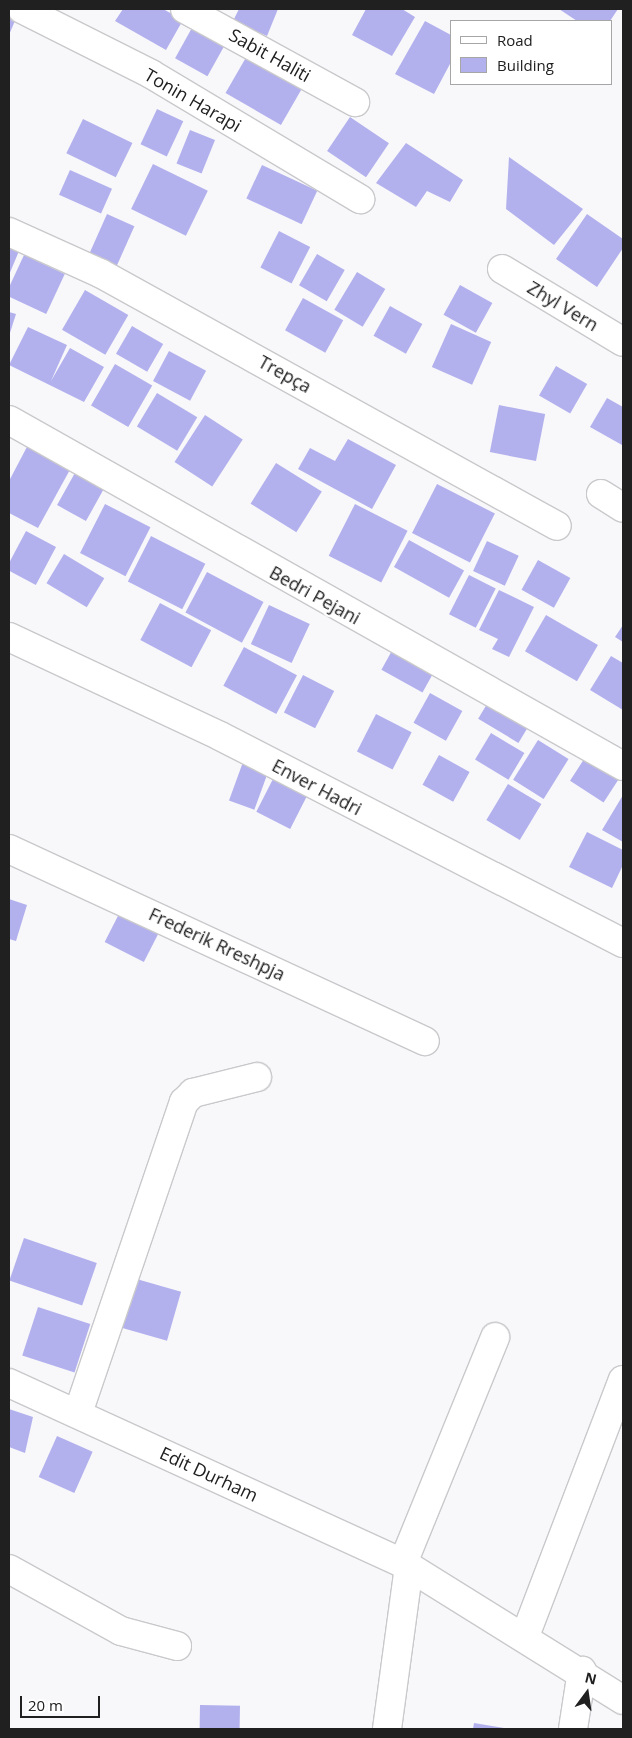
<!DOCTYPE html>
<meta charset="utf-8">
<style>
body{margin:0}
#map{position:relative;width:632px;height:1738px;overflow:hidden;background:#f8f8fb;font-family:"Open Sans",sans-serif}
div>[style]{position:absolute}
.building>*{inset:0;background:#b3b1ed;transform-origin:0 0}
.roads{filter:drop-shadow(1px 0 #c9c9cc) drop-shadow(-1px 0 #c9c9cc) drop-shadow(0 1px #c9c9cc) drop-shadow(0 -1px #c9c9cc)}
.minor>*{height:28px;margin:-14px;padding:0 14px;transform-origin:14px;border-radius:14px;background:#fff}
span{translate:-50% -50%;white-space:nowrap;text-align:center;line-height:1.15;-webkit-text-stroke:5px #fff;paint-order:stroke}
.street-label{font-size:18px;color:#202021}
.frame{position:absolute;inset:0;border:10px solid #202021;pointer-events:none}
.legend{position:absolute;left:450px;top:20px;width:162px;height:65px;box-sizing:border-box;background:#fff;border:1px solid #a6a6a6;margin:0;padding:6px 9px;list-style:none;font-size:15px;color:#202021}
.legend li{display:flex;align-items:center;gap:10px;height:25px}
.legend b{width:25px;border:1px solid #a6a6a6}
.north{position:absolute;left:562px;top:1668px;width:50px;height:50px;-webkit-text-stroke:4px #fff;paint-order:stroke;rotate:14deg;font-size:14px;font-weight:700;line-height:20px;text-align:center;color:#202021}
.north::after{content:'';display:block;margin:auto;width:18px;height:22px;background:#202021;clip-path:polygon(50% 0,100% 100%,50% 72%,0 100%)}
.scale{position:absolute;left:20px;top:1696px;width:80px;height:22px;box-sizing:border-box;border:2px solid #202021;border-top:0;padding-left:6px;font-size:15px;line-height:18px;white-space:nowrap;color:#202021;-webkit-text-stroke:4px #fff;paint-order:stroke}
</style>
<div id="map">
<div class="building">
<div style="clip-path:polygon(123px 9px,163px 9px,183px 20px,166px 50px,115px 21px)"></div>
<div style="clip-path:polygon(239px 9px,278px 9px,267px 36px,233px 21px)"></div>
<div style="clip-path:polygon(366px 9px,402px 9px,415px 17px,392px 56px,352px 35px)"></div>
<div style="clip-path:polygon(559px 9px,618px 9px,610px 21px,577px 21px)"></div>
<div style="clip-path:polygon(9px 12px,17px 16px,9px 35px)"></div>
<div style="clip-path:polygon(425px 21px,451px 35px,451px 62px,434px 94px,395px 74px)"></div>
<div style="left:193px;top:26px;width:37px;height:37px;rotate:29deg"></div>
<div style="left:248px;top:54px;width:64px;height:45px;rotate:30deg"></div>
<div style="left:157px;top:109px;width:29px;height:39px;rotate:25deg"></div>
<div style="left:350px;top:117px;width:47px;height:41px;rotate:34deg"></div>
<div style="left:83px;top:119px;width:55px;height:38px;rotate:26deg"></div>
<div style="left:190px;top:130px;width:27px;height:36px;rotate:22deg"></div>
<div style="clip-path:polygon(406px 143px,463px 180px,450px 202px,427px 191px,416px 207px,376px 183px)"></div>
<div style="clip-path:polygon(509px 157px,583px 209px,554px 245px,506px 209px)"></div>
<div style="left:153px;top:164px;width:61px;height:50px;rotate:26deg"></div>
<div style="left:262px;top:165px;width:61px;height:37px;rotate:25deg"></div>
<div style="left:70px;top:170px;width:46px;height:27px;rotate:24deg"></div>
<div style="left:107px;top:214px;width:30px;height:43px;rotate:24deg"></div>
<div style="clip-path:polygon(587px 214px,623px 239px,623px 248px,597px 287px,556px 259px)"></div>
<div style="left:279px;top:231px;width:35px;height:41px;rotate:27deg"></div>
<div style="clip-path:polygon(9px 247px,19px 251px,9px 275px)"></div>
<div style="left:317px;top:254px;width:32px;height:36px;rotate:30deg"></div>
<div style="left:24px;top:255px;width:45px;height:44px;rotate:25deg"></div>
<div style="left:357px;top:272px;width:33px;height:44px;rotate:31deg"></div>
<div style="left:460px;top:285px;width:37px;height:34px;rotate:29deg"></div>
<div style="left:85px;top:290px;width:50px;height:46px;rotate:30deg"></div>
<div style="left:303px;top:298px;width:46px;height:37px;rotate:29deg"></div>
<div style="left:390px;top:306px;width:37px;height:34px;rotate:29deg"></div>
<div style="clip-path:polygon(9px 312px,16px 314px,9px 336px)"></div>
<div style="left:451px;top:324px;width:44px;height:47px;rotate:24deg"></div>
<div style="left:132px;top:326px;width:36px;height:32px;rotate:30deg"></div>
<div style="clip-path:polygon(28px 327px,67px 345px,51px 381px,70px 348px,104px 367px,84px 402px,9px 365px)"></div>
<div style="left:169px;top:351px;width:42px;height:34px;rotate:28deg"></div>
<div style="left:115px;top:364px;width:43px;height:48px;rotate:30deg"></div>
<div style="left:556px;top:366px;width:36px;height:34px;rotate:30deg"></div>
<div style="left:157px;top:393px;width:47px;height:39px;rotate:31deg"></div>
<div style="clip-path:polygon(607px 398px,623px 407px,622px 445px,590px 427px)"></div>
<div style="left:499px;top:405px;width:47px;height:48px;rotate:11deg"></div>
<div style="left:205px;top:415px;width:45px;height:56px;rotate:33deg"></div>
<div style="clip-path:polygon(348px 439px,396px 465px,372px 509px,298px 469px,310px 448px,335px 461px)"></div>
<div style="clip-path:polygon(29px 443px,72px 466px,38px 528px,9px 513px,9px 481px)"></div>
<div style="left:276px;top:463px;width:54px;height:48px;rotate:32deg"></div>
<div style="left:76px;top:471px;width:33px;height:39px;rotate:29deg"></div>
<div style="left:437px;top:484px;width:65px;height:55px;rotate:27deg"></div>
<div style="left:105px;top:504px;width:51px;height:55px;rotate:27deg"></div>
<div style="left:355px;top:504px;width:59px;height:58px;rotate:27deg"></div>
<div style="left:26px;top:531px;width:34px;height:43px;rotate:28deg"></div>
<div style="left:151px;top:536px;width:61px;height:51px;rotate:27deg"></div>
<div style="left:409px;top:540px;width:63px;height:31px;rotate:29deg"></div>
<div style="left:487px;top:541px;width:35px;height:33px;rotate:25deg"></div>
<div style="left:64px;top:554px;width:47px;height:34px;rotate:31deg"></div>
<div style="left:538px;top:560px;width:37px;height:34px;rotate:29deg"></div>
<div style="left:207px;top:572px;width:64px;height:46px;rotate:28deg"></div>
<div style="left:469px;top:575px;width:30px;height:44px;rotate:27deg"></div>
<div style="clip-path:polygon(499px 590px,534px 607px,509px 657px,492px 649px,498px 639px,479px 630px)"></div>
<div style="left:160px;top:603px;width:58px;height:42px;rotate:28deg"></div>
<div style="left:269px;top:605px;width:45px;height:43px;rotate:25deg"></div>
<div style="left:546px;top:615px;width:60px;height:42px;rotate:30deg"></div>
<div style="clip-path:polygon(623px 625px,623px 642px,615px 637px)"></div>
<div style="left:244px;top:647px;width:60px;height:44px;rotate:28deg"></div>
<div style="left:394px;top:647px;width:47px;height:26px;rotate:29deg"></div>
<div style="clip-path:polygon(611px 656px,623px 663px,623px 710px,590px 690px)"></div>
<div style="left:303px;top:675px;width:35px;height:42px;rotate:27deg"></div>
<div style="left:430px;top:693px;width:37px;height:34px;rotate:29deg"></div>
<div style="left:490px;top:699px;width:47px;height:23px;rotate:31deg"></div>
<div style="left:376px;top:714px;width:40px;height:42px;rotate:27deg"></div>
<div style="left:491px;top:733px;width:39px;height:31px;rotate:31deg"></div>
<div style="left:538px;top:740px;width:36px;height:47px;rotate:32deg"></div>
<div style="left:588px;top:753px;width:40px;height:33px;rotate:33deg"></div>
<div style="left:439px;top:755px;width:35px;height:34px;rotate:29deg"></div>
<div style="left:243px;top:762px;width:27px;height:41px;rotate:20deg"></div>
<div style="left:274px;top:777px;width:38px;height:39px;rotate:27deg"></div>
<div style="left:508px;top:784px;width:39px;height:42px;rotate:31deg"></div>
<div style="clip-path:polygon(623px 795px,623px 842px,602px 830px)"></div>
<div style="clip-path:polygon(587px 832px,623px 850px,623px 865px,612px 888px,569px 867px)"></div>
<div style="clip-path:polygon(9px 899px,27px 905px,16px 941px,9px 939px)"></div>
<div style="left:121px;top:910px;width:44px;height:36px;rotate:27deg"></div>
<div style="left:24px;top:1238px;width:77px;height:45px;rotate:19deg"></div>
<div style="left:133px;top:1278px;width:50px;height:51px;rotate:16deg"></div>
<div style="left:38px;top:1307px;width:55px;height:51px;rotate:18deg"></div>
<div style="clip-path:polygon(9px 1409px,33px 1417px,25px 1453px,9px 1447px)"></div>
<div style="left:57px;top:1436px;width:39px;height:45px;rotate:24deg"></div>
<div style="left:200px;top:1705px;width:40px;height:24px;rotate:1deg"></div>
<div style="clip-path:polygon(474px 1723px,504px 1728px,504px 1729px,473px 1729px)"></div>
</div>
<div class="roads">
<div class="minor">
<div style="left:22px;top:9px;width:144px;rotate:26.7deg"></div>
<div style="left:151px;top:74px;width:244px;rotate:30.9deg"></div>
<div style="left:185px;top:9px;width:194px;rotate:28.7deg"></div>
<div style="left:9px;top:232px;width:100px;rotate:24.3deg"></div>
<div style="left:100px;top:273px;width:522px;rotate:28.97deg"></div>
<div style="left:502px;top:269px;width:141px;rotate:31.1deg"></div>
<div style="left:9px;top:420px;width:705px;rotate:29.4deg"></div>
<div style="left:601px;top:494px;width:26px;rotate:32deg"></div>
<div style="left:9px;top:637px;width:233px;rotate:25.1deg"></div>
<div style="left:220px;top:736px;width:453px;rotate:27.2deg"></div>
<div style="left:9px;top:849px;width:458px;rotate:24.8deg"></div>
<div style="left:9px;top:1383px;width:433px;rotate:24.6deg"></div>
<div style="left:403px;top:1563px;width:259px;rotate:31.9deg"></div>
<div style="left:78px;top:1413px;width:329px;rotate:-71.2deg"></div>
<div style="left:184px;top:1102px;width:13px;rotate:-45deg"></div>
<div style="left:193px;top:1093px;width:66px;rotate:-14deg"></div>
<div style="left:403px;top:1563px;width:244px;rotate:-67.8deg"></div>
<div style="left:9px;top:1569px;width:128px;rotate:29deg"></div>
<div style="left:121px;top:1631px;width:58px;rotate:15deg"></div>
<div style="left:525px;top:1636px;width:274px;rotate:-69.1deg"></div>
<div style="left:387px;top:1729px;width:164px;rotate:-82.3deg"></div>
<div style="left:573px;top:1729px;width:59px;rotate:-81.2deg"></div>
</div>
</div>
<div class="street-label">
<span style="left:270px;top:55px;rotate:29deg">Sabit Haliti</span>
<span style="left:193px;top:100px;rotate:30deg">Tonin Harapi</span>
<span style="left:563px;top:306px;rotate:31deg">Zhyl Vern</span>
<span style="left:285px;top:374px;rotate:29deg">Trepça</span>
<span style="left:315px;top:595px;rotate:29deg">Bedri Pejani</span>
<span style="left:317px;top:787px;rotate:28deg">Enver Hadri</span>
<span style="left:217px;top:944px;rotate:25deg">Frederik Rreshpja</span>
<span style="left:209px;top:1474px;rotate:25deg">Edit Durham</span>
</div>
<div class="frame"></div>
<ul class="legend">
<li><b style="height:6px;background:#fff"></b>Road</li>
<li><b style="height:14px;background:#b3b1ed"></b>Building</li>
</ul>
<div class="north">N</div>
<div class="scale">20 m</div>
</div>
